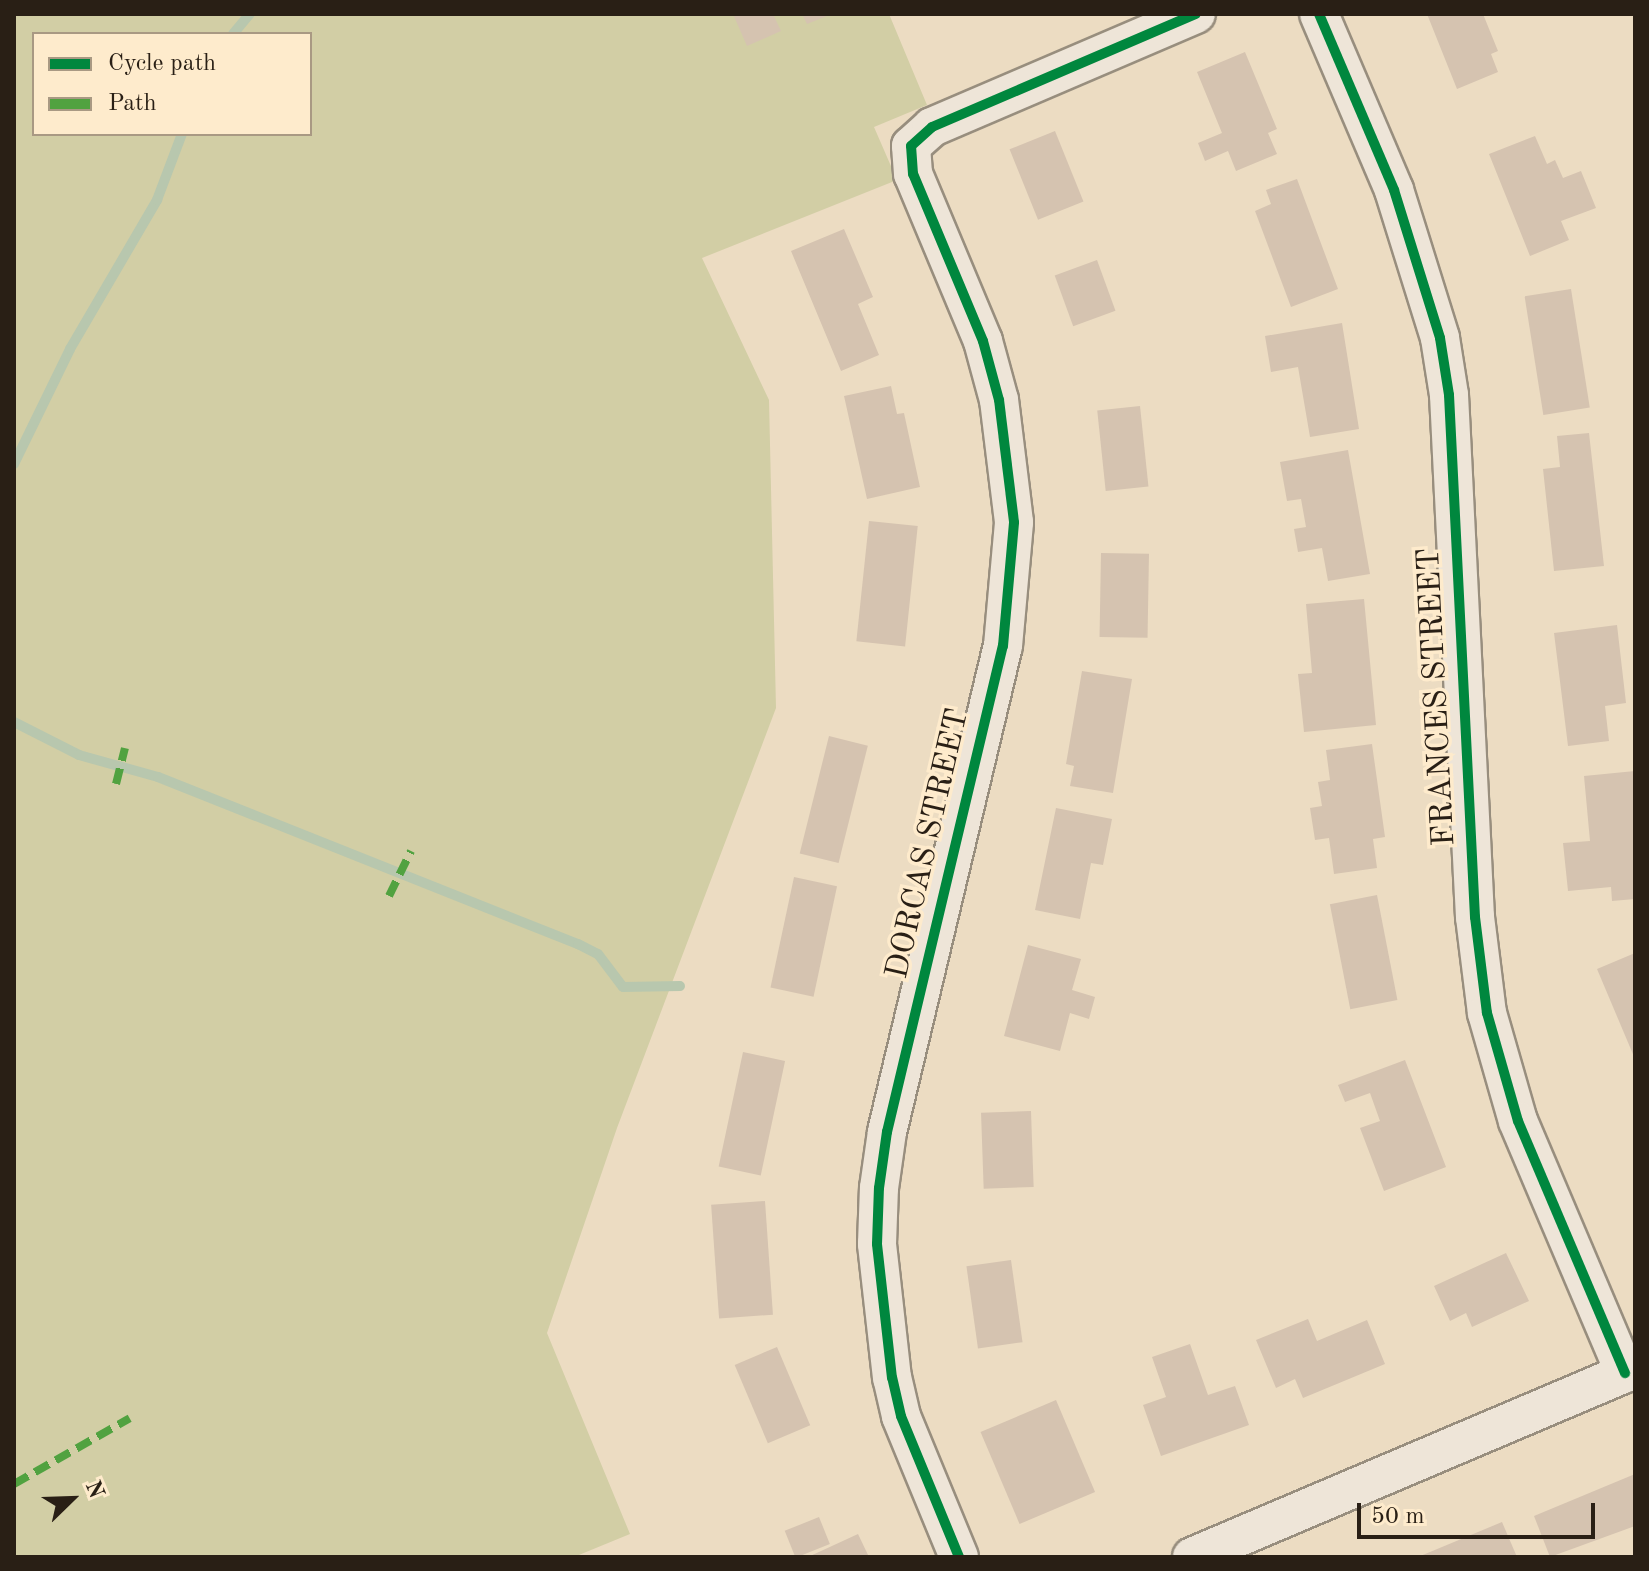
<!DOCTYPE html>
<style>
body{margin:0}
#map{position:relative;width:1649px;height:1571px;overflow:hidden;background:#ecdcc2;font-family:"Old Standard TT",serif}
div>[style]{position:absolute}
.green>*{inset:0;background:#d2cea5}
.stream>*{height:10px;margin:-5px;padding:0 5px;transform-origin:5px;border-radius:5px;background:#b8c7ae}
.building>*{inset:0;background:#d5c3b0;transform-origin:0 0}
.roads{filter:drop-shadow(2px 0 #988e7e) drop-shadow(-2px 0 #988e7e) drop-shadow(0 2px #988e7e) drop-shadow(0 -2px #988e7e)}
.street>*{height:38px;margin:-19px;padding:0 19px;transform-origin:19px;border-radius:19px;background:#eee5d8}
.quiet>*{height:8px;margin-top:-4px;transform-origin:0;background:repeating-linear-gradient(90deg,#51a240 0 16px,transparent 0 24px)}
.cycleway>*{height:10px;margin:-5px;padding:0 5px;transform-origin:5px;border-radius:5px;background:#00873e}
span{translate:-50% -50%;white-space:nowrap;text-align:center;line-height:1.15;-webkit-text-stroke:7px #feebcc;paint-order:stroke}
.street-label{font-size:32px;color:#291f15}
.frame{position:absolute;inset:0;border:16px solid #291f15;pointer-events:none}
.legend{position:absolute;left:32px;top:32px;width:280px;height:104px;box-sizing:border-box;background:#feebcc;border:2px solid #a99983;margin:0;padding:10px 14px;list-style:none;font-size:24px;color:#291f15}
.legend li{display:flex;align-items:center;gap:16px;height:40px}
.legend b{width:40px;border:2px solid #a99983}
.north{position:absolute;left:32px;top:1459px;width:80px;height:80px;-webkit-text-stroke:6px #feebcc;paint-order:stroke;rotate:67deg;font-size:22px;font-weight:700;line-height:32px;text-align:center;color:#291f15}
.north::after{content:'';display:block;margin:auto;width:28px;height:36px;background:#291f15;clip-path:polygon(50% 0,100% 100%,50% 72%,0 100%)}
.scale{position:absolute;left:1357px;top:1503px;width:238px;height:36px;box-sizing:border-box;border:4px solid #291f15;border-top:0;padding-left:10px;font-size:24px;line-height:28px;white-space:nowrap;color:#291f15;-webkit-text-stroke:6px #feebcc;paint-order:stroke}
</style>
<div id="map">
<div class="green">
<div style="clip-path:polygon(evenodd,14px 14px,889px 14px,927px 105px,874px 127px,897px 180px,702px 258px,769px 400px,776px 708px,617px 1128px,547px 1333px,630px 1534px,574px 1557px,14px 1557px,14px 14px,34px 34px,310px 34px,310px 134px,34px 134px,34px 34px)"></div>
</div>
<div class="stream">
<div style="left:233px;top:34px;width:26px;rotate:-50deg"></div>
<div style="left:14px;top:464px;width:128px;rotate:-64deg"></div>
<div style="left:70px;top:349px;width:173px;rotate:-59.7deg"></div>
<div style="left:157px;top:200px;width:71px;rotate:-69.3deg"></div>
<div style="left:14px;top:722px;width:73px;rotate:26.9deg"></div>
<div style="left:79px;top:755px;width:82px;rotate:15.6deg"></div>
<div style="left:158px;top:777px;width:452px;rotate:21.7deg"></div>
<div style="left:578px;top:944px;width:22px;rotate:27deg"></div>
<div style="left:598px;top:954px;width:41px;rotate:52.9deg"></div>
<div style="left:623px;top:987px;width:57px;rotate:-1deg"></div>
</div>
<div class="building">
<div style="clip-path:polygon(733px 14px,773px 14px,781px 31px,747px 46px)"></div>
<div style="clip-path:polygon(802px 14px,832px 14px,807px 24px)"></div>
<div style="clip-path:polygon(1427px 14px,1483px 14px,1498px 51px,1491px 54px,1498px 72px,1457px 89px)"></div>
<div style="clip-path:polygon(1245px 52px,1277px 129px,1268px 133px,1277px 154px,1236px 171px,1228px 151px,1205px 161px,1198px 143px,1222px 133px,1197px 72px)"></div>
<div style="left:1055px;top:131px;width:76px;height:49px;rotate:68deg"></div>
<div style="clip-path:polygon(1535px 136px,1547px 164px,1555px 160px,1563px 178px,1581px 171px,1596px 208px,1561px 221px,1569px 240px,1530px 256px,1489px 154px)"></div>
<div style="clip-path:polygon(1297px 179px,1338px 289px,1291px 307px,1255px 211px,1271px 204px,1266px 190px)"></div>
<div style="clip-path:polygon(844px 229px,873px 297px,858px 304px,879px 355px,841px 371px,791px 251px)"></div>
<div style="left:1097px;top:260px;width:54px;height:45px;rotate:70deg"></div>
<div style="left:1571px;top:289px;width:120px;height:47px;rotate:81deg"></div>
<div style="clip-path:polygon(1342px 323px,1359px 429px,1310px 437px,1298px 367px,1271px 372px,1265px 336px)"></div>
<div style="clip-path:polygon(891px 386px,897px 414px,904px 413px,920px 487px,867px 499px,844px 396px)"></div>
<div style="left:1140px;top:406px;width:81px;height:43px;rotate:84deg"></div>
<div style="clip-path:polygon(1589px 433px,1604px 566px,1554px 571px,1543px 469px,1560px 467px,1557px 436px)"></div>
<div style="clip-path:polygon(1348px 450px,1370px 574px,1328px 581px,1322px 548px,1298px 552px,1294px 529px,1306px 527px,1301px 499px,1287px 501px,1280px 462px)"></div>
<div style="left:869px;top:521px;width:49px;height:121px;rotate:6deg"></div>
<div style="left:1101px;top:553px;width:48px;height:84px;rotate:1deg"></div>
<div style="clip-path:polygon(1364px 599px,1376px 725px,1304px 732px,1298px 674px,1312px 673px,1306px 604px)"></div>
<div style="clip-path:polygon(1617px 625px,1626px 703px,1605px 706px,1609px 741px,1568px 746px,1554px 633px)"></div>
<div style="clip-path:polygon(1082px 671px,1132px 679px,1113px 793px,1070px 786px,1074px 766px,1066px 764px)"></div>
<div style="left:829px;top:736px;width:40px;height:121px;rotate:14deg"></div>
<div style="clip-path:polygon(1372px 744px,1385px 837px,1373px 839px,1377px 868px,1334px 874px,1329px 838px,1315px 840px,1310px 808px,1322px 806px,1318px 782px,1330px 780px,1326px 750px)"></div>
<div style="clip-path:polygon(1635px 771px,1635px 899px,1612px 901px,1611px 887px,1568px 891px,1563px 843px,1590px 841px,1584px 776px)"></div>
<div style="clip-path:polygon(1056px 808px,1112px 819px,1103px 865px,1091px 863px,1080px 919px,1035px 910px)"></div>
<div style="left:794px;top:877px;width:44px;height:113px;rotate:12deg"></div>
<div style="left:1377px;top:895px;width:107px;height:48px;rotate:79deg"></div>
<div style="clip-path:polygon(1028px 945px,1081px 959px,1072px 990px,1095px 997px,1089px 1019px,1070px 1013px,1060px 1051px,1004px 1036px)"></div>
<div style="clip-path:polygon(1635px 953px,1635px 1059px,1597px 969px)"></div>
<div style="left:743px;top:1052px;width:43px;height:117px;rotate:12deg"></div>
<div style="clip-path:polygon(1405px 1060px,1446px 1167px,1384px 1191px,1360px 1128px,1380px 1121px,1370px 1093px,1345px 1102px,1338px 1085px)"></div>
<div style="left:1031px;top:1111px;width:76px;height:50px;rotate:88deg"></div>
<div style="left:765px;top:1201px;width:114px;height:54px;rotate:86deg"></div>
<div style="clip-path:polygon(1506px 1253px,1529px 1301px,1472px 1327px,1466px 1313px,1450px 1321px,1434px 1286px)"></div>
<div style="left:1011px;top:1260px;width:83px;height:45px;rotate:82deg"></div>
<div style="clip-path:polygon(1308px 1319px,1317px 1341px,1367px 1320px,1385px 1364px,1303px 1398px,1295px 1379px,1276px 1388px,1256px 1340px)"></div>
<div style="clip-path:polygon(1190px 1344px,1208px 1395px,1235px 1386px,1249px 1425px,1161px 1456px,1143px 1405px,1166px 1397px,1152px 1357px)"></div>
<div style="left:777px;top:1347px;width:85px;height:46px;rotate:67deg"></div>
<div style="left:1056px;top:1400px;width:100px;height:82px;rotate:67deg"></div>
<div style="clip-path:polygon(1635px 1474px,1635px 1526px,1550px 1557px,1534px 1516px)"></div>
<div style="left:819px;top:1517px;width:29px;height:37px;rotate:68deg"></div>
<div style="clip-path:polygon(1502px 1522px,1517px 1557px,1418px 1557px)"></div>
<div style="clip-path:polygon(858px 1534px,869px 1557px,808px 1557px)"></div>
</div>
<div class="roads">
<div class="street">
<div style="left:1319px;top:14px;width:191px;rotate:66.9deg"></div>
<div style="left:1394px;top:190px;width:155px;rotate:72.7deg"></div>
<div style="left:1440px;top:338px;width:58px;rotate:81deg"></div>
<div style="left:1449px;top:395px;width:523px;rotate:87.15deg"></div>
<div style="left:1475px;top:917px;width:97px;rotate:82.9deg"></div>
<div style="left:1487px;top:1013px;width:112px;rotate:74deg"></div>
<div style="left:1518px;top:1121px;width:274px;rotate:67deg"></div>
<div style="left:959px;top:1557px;width:152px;rotate:-112.4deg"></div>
<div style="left:901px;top:1416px;width:39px;rotate:-103deg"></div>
<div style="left:892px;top:1378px;width:135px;rotate:-96.4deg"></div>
<div style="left:877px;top:1244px;width:56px;rotate:-88deg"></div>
<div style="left:879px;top:1188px;width:57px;rotate:-81.9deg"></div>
<div style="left:887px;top:1132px;width:500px;rotate:-76.6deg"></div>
<div style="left:1003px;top:646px;width:124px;rotate:-84.9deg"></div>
<div style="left:1014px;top:522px;width:123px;rotate:-97deg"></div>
<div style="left:999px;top:400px;width:61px;rotate:-105.2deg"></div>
<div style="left:983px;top:341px;width:181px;rotate:-112.7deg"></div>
<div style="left:913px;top:174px;width:28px;rotate:-94deg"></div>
<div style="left:911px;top:146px;width:28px;rotate:-42deg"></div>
<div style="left:932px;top:127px;width:287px;rotate:-23.2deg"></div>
<div style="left:1192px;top:1557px;width:481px;rotate:-23deg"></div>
</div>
</div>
<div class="quiet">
<div style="left:116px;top:784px;width:37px;rotate:-76deg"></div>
<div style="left:389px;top:896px;width:50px;rotate:-63.9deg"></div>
<div style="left:14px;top:1484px;width:133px;rotate:-29.6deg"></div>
</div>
<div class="cycleway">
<div style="left:1319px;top:14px;width:191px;rotate:66.9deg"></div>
<div style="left:1394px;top:190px;width:155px;rotate:72.7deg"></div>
<div style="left:1440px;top:338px;width:58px;rotate:81deg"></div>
<div style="left:1449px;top:395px;width:523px;rotate:87.15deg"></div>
<div style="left:1475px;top:917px;width:97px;rotate:82.9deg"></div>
<div style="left:1487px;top:1013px;width:112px;rotate:74deg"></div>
<div style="left:1518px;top:1121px;width:274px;rotate:67deg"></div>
<div style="left:959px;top:1557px;width:152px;rotate:-112.4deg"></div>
<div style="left:901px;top:1416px;width:39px;rotate:-103deg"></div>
<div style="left:892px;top:1378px;width:135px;rotate:-96.4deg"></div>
<div style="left:877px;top:1244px;width:56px;rotate:-88deg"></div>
<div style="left:879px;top:1188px;width:57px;rotate:-81.9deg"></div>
<div style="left:887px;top:1132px;width:500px;rotate:-76.6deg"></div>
<div style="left:1003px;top:646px;width:124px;rotate:-84.9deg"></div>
<div style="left:1014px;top:522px;width:123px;rotate:-97deg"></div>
<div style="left:999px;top:400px;width:61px;rotate:-105.2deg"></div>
<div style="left:983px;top:341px;width:181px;rotate:-112.7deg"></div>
<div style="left:913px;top:174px;width:28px;rotate:-94deg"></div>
<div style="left:911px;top:146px;width:28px;rotate:-42deg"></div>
<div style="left:932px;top:127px;width:287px;rotate:-23.2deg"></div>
</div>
<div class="street-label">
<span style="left:1438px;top:697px;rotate:-93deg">FRANCES STREET</span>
<span style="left:929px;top:844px;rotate:-77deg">DORCAS STREET</span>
</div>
<div class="frame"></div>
<ul class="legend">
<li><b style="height:10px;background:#00873e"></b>Cycle path</li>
<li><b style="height:10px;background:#51a240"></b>Path</li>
</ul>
<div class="north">N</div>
<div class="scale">50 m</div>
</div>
